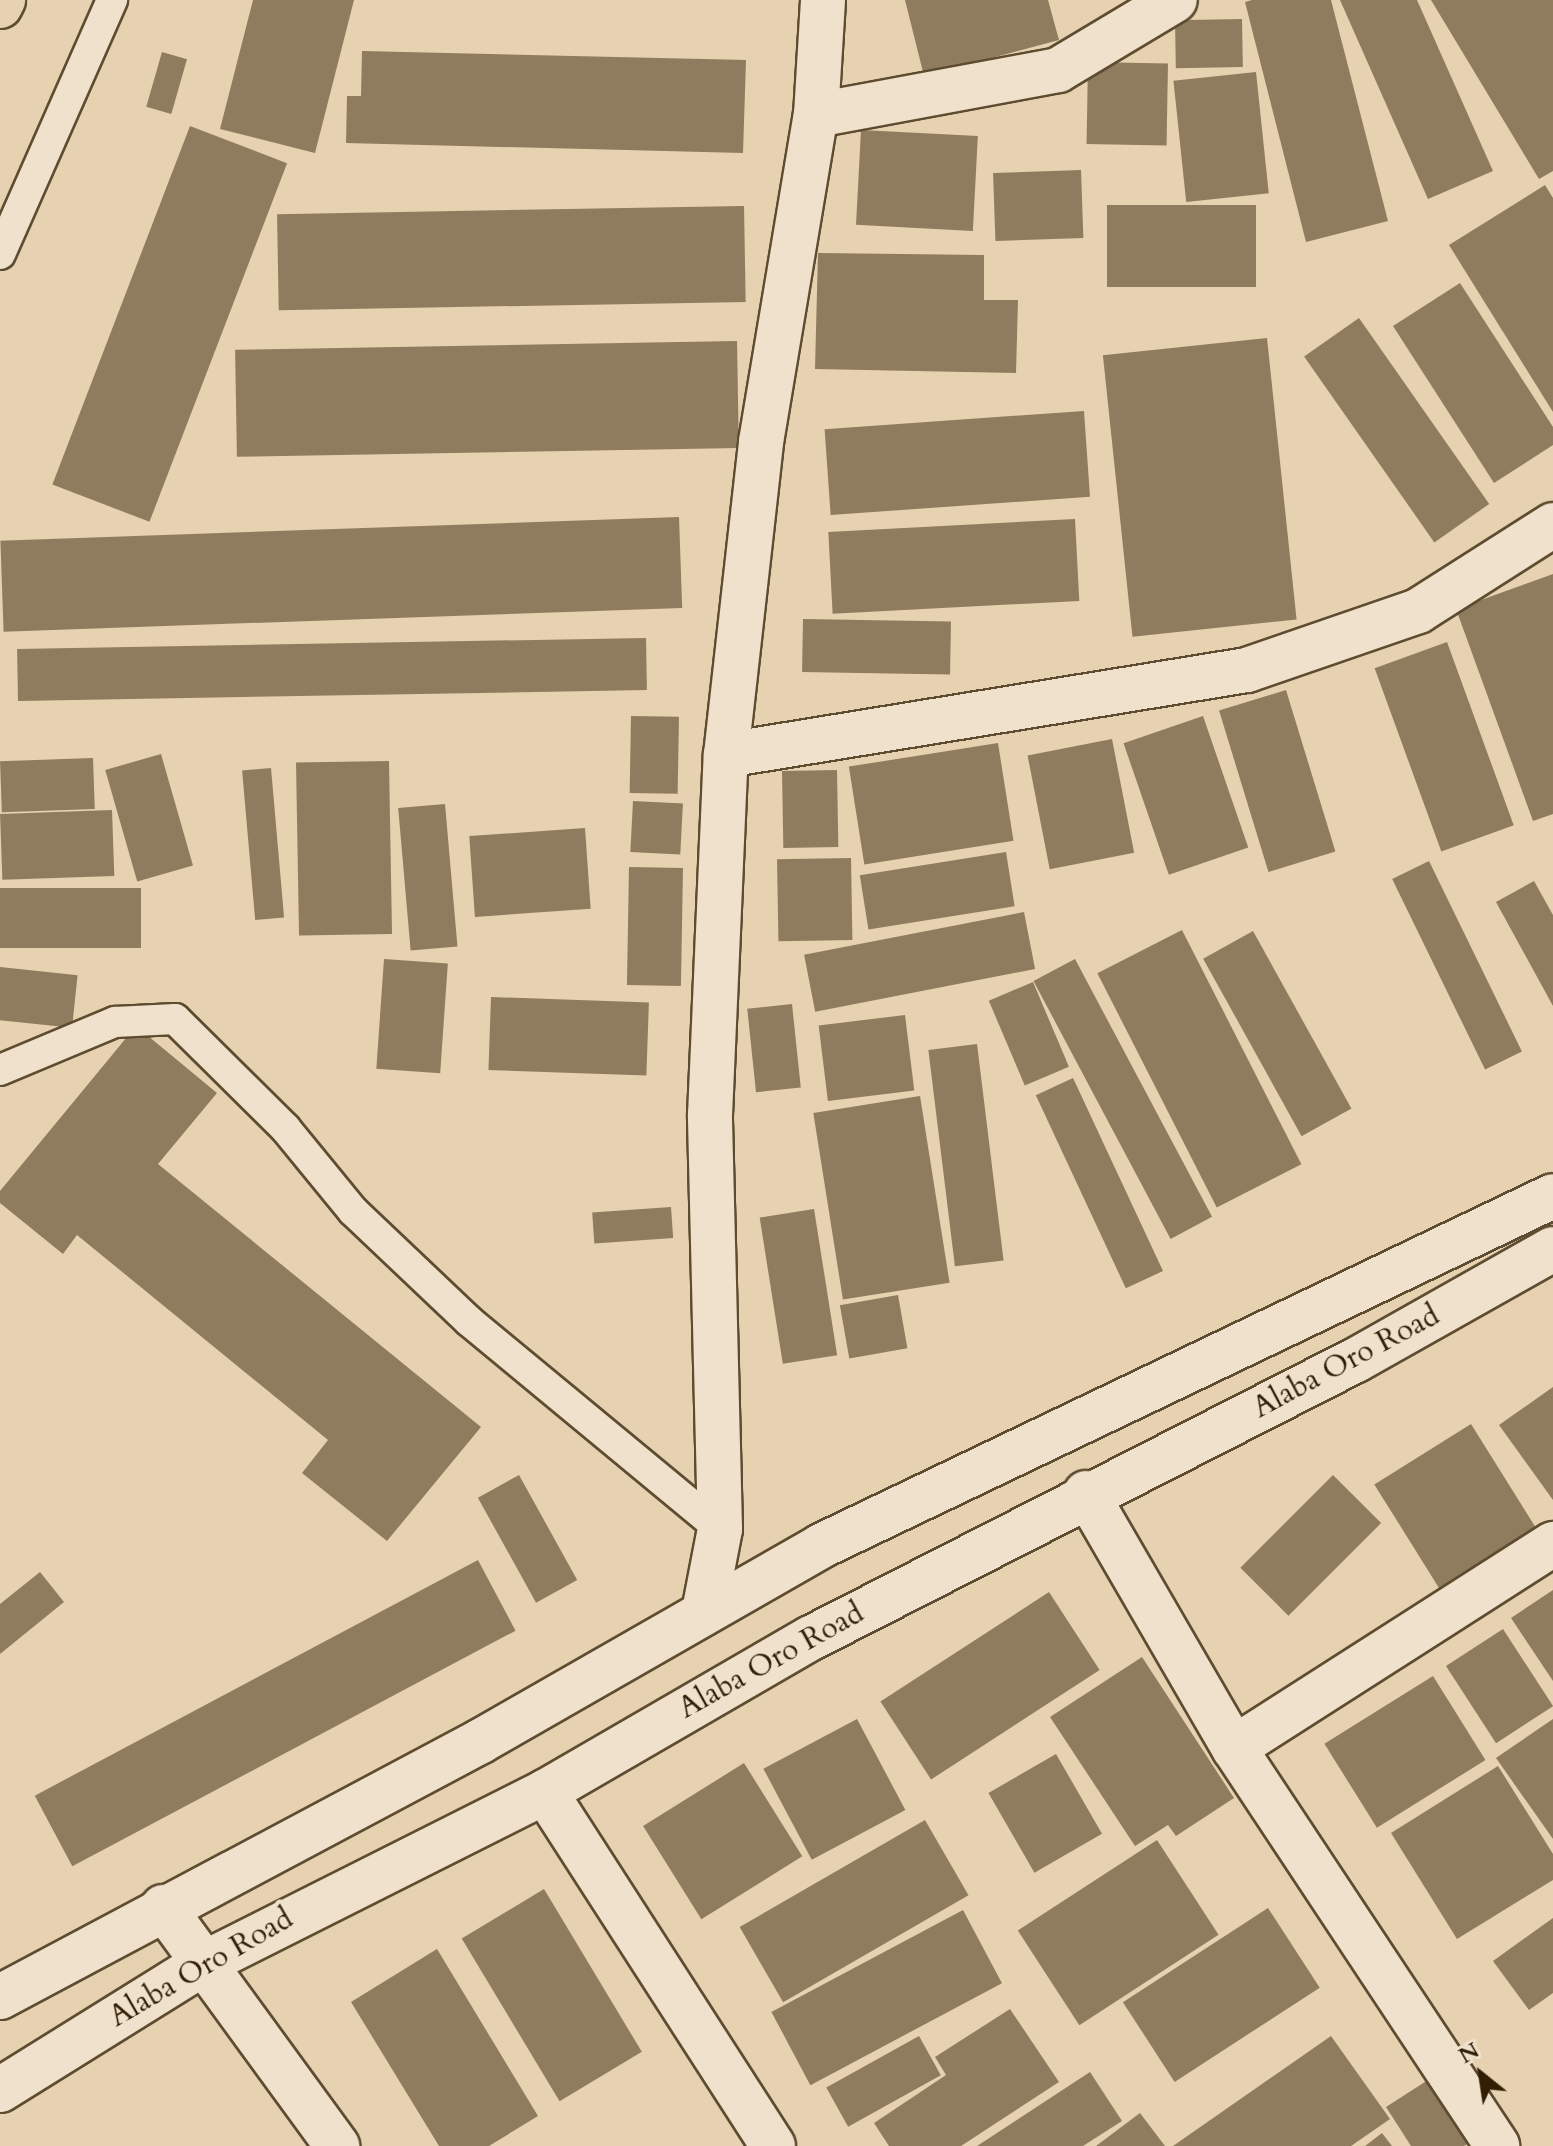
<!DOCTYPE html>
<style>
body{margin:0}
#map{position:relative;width:1553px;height:2146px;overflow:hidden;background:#e6d1b0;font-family:Cardo,serif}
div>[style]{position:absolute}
.building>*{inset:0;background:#8f7c5e;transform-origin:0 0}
.roads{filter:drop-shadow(2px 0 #5e4c30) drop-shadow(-2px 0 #5e4c30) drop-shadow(0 2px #5e4c30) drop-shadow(0 -2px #5e4c30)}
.lane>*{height:30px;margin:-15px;padding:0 15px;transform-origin:15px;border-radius:15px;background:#efe1cc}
.street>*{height:44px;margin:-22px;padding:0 22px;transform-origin:22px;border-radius:22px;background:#efe1cc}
.secondary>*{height:44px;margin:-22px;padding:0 22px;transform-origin:22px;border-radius:22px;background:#efe1cc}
.primary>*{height:44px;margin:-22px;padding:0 22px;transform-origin:22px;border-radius:22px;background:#e6d1b0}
span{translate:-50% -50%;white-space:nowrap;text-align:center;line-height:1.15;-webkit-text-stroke:8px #efe1cc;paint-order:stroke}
.street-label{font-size:30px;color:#311f05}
.north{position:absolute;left:1441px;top:2034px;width:80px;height:80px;-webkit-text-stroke:6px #efe1cc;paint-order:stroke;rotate:330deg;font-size:22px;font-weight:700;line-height:32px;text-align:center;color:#311f05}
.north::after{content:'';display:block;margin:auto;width:28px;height:36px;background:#311f05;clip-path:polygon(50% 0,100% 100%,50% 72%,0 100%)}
</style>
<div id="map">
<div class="building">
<div style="clip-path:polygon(253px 0,354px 0,315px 153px,220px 129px)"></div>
<div style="clip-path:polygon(905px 0,1048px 0,1059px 40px,924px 76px)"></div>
<div style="clip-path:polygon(1252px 0,1331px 0,1388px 221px,1306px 242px,1245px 2px)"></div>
<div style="clip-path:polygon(1340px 0,1417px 0,1493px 171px,1428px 199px)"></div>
<div style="clip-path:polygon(1431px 0,1553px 0,1553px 171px,1539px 179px)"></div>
<div style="left:1242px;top:19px;width:48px;height:67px;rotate:89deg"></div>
<div style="clip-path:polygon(362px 51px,746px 60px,743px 153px,346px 143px,347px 96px,361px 96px)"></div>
<div style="left:162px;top:52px;width:26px;height:57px;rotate:16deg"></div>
<div style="left:1088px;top:62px;width:80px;height:82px;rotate:1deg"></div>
<div style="left:1256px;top:72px;width:122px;height:83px;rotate:84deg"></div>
<div style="left:190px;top:126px;width:104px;height:384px;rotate:21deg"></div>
<div style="left:861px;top:130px;width:117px;height:95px;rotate:3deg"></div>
<div style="left:1081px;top:170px;width:68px;height:88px;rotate:88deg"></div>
<div style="clip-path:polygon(1545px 185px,1553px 198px,1553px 412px,1449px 245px)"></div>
<div style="left:1107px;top:205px;width:149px;height:82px"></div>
<div style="left:744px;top:206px;width:96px;height:467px;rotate:89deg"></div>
<div style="clip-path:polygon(818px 253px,984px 255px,984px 300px,1018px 300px,1016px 373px,815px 369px)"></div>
<div style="clip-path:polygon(1460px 283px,1553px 427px,1553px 445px,1494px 483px,1393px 326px)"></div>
<div style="left:1359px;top:318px;width:227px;height:67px;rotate:55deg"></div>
<div style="left:1267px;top:338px;width:283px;height:165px;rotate:84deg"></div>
<div style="left:737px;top:341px;width:107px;height:502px;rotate:89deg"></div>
<div style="left:1084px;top:411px;width:86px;height:260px;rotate:86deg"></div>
<div style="left:679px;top:517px;width:91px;height:679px;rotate:88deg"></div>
<div style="left:1075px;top:519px;width:82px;height:247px;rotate:87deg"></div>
<div style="clip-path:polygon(1553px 574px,1553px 814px,1533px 821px,1456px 609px)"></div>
<div style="left:803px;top:619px;width:148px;height:53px;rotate:1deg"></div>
<div style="left:646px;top:638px;width:52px;height:629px;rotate:89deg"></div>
<div style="left:1447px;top:642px;width:195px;height:77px;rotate:70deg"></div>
<div style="left:1286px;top:690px;width:169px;height:70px;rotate:73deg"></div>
<div style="left:631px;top:716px;width:48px;height:77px;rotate:1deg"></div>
<div style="left:1203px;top:716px;width:139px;height:84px;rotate:71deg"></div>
<div style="left:1112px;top:739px;width:116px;height:86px;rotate:79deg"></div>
<div style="left:998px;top:743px;width:99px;height:151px;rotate:81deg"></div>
<div style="left:161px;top:754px;width:116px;height:58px;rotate:74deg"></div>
<div style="left:93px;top:758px;width:51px;height:93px;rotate:88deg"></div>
<div style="left:389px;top:761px;width:173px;height:93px;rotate:89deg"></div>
<div style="left:271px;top:768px;width:150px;height:29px;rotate:85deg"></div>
<div style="left:837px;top:770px;width:77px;height:55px;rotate:89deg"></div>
<div style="left:633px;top:801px;width:50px;height:51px;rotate:3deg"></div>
<div style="left:445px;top:804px;width:143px;height:47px;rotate:85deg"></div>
<div style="left:112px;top:810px;width:66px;height:112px;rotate:88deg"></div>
<div style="left:585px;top:828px;width:81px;height:116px;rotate:86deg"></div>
<div style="left:1006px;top:852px;width:55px;height:148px;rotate:81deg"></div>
<div style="left:851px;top:858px;width:82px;height:74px;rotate:89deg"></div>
<div style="left:1429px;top:861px;width:212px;height:41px;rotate:64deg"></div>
<div style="left:629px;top:867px;width:54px;height:118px;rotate:1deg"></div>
<div style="clip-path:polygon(1534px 881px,1553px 915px,1553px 1006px,1496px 902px)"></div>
<div style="left:141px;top:888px;width:60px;height:141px;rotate:90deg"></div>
<div style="left:1024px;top:912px;width:58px;height:224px;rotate:79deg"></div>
<div style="left:1182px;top:930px;width:263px;height:95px;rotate:63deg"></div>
<div style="left:1253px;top:931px;width:203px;height:57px;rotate:61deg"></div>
<div style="left:384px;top:959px;width:64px;height:110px;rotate:4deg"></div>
<div style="left:1075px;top:959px;width:292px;height:47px;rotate:62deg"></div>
<div style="left:0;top:967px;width:78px;height:53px;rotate:6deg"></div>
<div style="left:1033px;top:982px;width:92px;height:48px;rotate:67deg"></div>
<div style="left:491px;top:997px;width:158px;height:73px;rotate:2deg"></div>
<div style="left:792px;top:1004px;width:84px;height:45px;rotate:84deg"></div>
<div style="left:905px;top:1015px;width:76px;height:87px;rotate:83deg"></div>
<div style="clip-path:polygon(136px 1026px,217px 1093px,158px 1164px,481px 1427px,387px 1541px,302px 1473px,328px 1440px,77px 1235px,63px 1254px,0 1203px,0 1191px)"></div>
<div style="left:977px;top:1044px;width:218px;height:49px;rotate:83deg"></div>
<div style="left:1073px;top:1078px;width:213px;height:41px;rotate:65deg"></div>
<div style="left:920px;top:1096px;width:189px;height:108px;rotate:81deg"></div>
<div style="left:671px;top:1207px;width:31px;height:79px;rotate:86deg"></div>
<div style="left:814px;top:1209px;width:148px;height:55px;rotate:81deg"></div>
<div style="left:898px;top:1295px;width:54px;height:59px;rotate:80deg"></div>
<div style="clip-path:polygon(1553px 1387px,1553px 1500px,1499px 1425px)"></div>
<div style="left:1471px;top:1424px;width:125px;height:114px;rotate:58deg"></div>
<div style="left:519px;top:1475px;width:120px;height:47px;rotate:61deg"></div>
<div style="left:1333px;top:1475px;width:68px;height:131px;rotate:45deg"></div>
<div style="left:478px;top:1560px;width:80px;height:502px;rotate:62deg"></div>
<div style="clip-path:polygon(40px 1572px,64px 1602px,0 1654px,0 1604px)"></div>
<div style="clip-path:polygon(1553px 1590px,1553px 1681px,1511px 1618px)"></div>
<div style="left:1049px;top:1592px;width:93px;height:201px;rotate:57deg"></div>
<div style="left:1503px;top:1629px;width:92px;height:68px;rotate:57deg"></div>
<div style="clip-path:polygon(1142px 1657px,1234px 1798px,1176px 1836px,1168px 1825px,1135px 1846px,1050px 1717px)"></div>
<div style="left:1433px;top:1676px;width:99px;height:128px;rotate:58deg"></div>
<div style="left:857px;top:1719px;width:103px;height:106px;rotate:62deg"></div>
<div style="clip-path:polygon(1553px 1719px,1553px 1839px,1496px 1758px)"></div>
<div style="left:1056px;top:1754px;width:92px;height:78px;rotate:60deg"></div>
<div style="left:744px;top:1763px;width:110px;height:119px;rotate:58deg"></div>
<div style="clip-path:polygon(1498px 1766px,1553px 1854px,1553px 1880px,1457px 1939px,1391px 1833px)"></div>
<div style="left:925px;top:1820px;width:87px;height:214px;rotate:60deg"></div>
<div style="left:1157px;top:1840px;width:113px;height:166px;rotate:57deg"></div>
<div style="left:544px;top:1889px;width:190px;height:96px;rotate:59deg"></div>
<div style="left:1268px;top:1908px;width:95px;height:173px;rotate:57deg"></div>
<div style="left:963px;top:1910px;width:83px;height:217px;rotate:62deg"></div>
<div style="clip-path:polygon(1553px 1918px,1553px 1993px,1529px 2010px,1493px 1961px)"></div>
<div style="clip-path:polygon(437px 1949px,538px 2116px,489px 2146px,439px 2146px,351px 2002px)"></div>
<div style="clip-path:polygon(1010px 2009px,1059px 2082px,961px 2146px,889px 2146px,874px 2123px,946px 2075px,935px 2057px)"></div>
<div style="left:919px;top:2036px;width:45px;height:106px;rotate:61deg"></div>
<div style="clip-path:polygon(1331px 2036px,1390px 2119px,1351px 2146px,1173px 2146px)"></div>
<div style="clip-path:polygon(1090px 2072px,1122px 2121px,1083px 2146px,977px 2146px)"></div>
<div style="clip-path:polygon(1428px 2080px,1469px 2143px,1464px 2146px,1411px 2146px,1386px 2107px)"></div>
<div style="clip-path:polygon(1140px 2113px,1165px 2146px,1096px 2146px)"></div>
<div style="clip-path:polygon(1382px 2133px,1392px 2146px,1365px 2146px)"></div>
</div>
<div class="roads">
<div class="lane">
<div style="left:0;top:254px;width:278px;rotate:-66.2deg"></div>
<div style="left:0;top:1070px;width:125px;rotate:-22.7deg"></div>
<div style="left:115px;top:1022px;width:60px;rotate:-2.9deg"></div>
<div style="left:175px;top:1019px;width:156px;rotate:44.7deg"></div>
<div style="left:286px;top:1129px;width:106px;rotate:50.7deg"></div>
<div style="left:353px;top:1211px;width:160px;rotate:43.5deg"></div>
<div style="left:469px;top:1321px;width:326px;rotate:39.6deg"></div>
</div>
<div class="street">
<div style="left:816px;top:115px;width:246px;rotate:-10.5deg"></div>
<div style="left:1058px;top:70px;width:136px;rotate:-30.9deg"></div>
<div style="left:726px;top:755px;width:528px;rotate:-9.27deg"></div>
<div style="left:1247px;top:670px;width:181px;rotate:-19deg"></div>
<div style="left:1418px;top:611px;width:160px;rotate:-32.5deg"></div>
<div style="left:1086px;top:1493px;width:295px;rotate:59.9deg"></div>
<div style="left:1234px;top:1748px;width:477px;rotate:56.5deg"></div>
<div style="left:704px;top:1612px;width:85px;rotate:-79.1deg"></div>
<div style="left:720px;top:1529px;width:414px;rotate:-91.4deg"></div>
<div style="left:710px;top:1115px;width:360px;rotate:-87.5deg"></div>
<div style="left:726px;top:755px;width:315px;rotate:-83.6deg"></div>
<div style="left:761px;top:442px;width:332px;rotate:-80.5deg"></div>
<div style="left:816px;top:115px;width:115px;rotate:-86.5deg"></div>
<div style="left:1234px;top:1748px;width:379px;rotate:-32.6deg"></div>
<div style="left:545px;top:1792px;width:421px;rotate:57.2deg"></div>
<div style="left:163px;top:1907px;width:296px;rotate:53.9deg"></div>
</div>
<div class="secondary">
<div style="left:0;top:1997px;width:545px;rotate:-28.02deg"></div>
<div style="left:481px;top:1741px;width:392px;rotate:-29.8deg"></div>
<div style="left:821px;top:1546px;width:811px;rotate:-25.55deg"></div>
<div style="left:0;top:2090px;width:237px;rotate:-31.9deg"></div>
<div style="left:201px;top:1965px;width:385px;rotate:-26.7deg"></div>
<div style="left:545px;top:1792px;width:307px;rotate:-30.1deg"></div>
<div style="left:811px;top:1638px;width:612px;rotate:-27.03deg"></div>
<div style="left:1356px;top:1360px;width:226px;rotate:-29.4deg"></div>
</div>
<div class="primary">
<div style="left:0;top:6px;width:7px;rotate:-63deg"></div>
</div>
</div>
<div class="street-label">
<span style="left:1346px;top:1362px;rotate:-28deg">Alaba Oro Road</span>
<span style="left:771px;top:1661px;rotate:-29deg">Alaba Oro Road</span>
<span style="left:201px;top:1968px;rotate:-30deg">Alaba Oro Road</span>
</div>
<div class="north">N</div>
</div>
